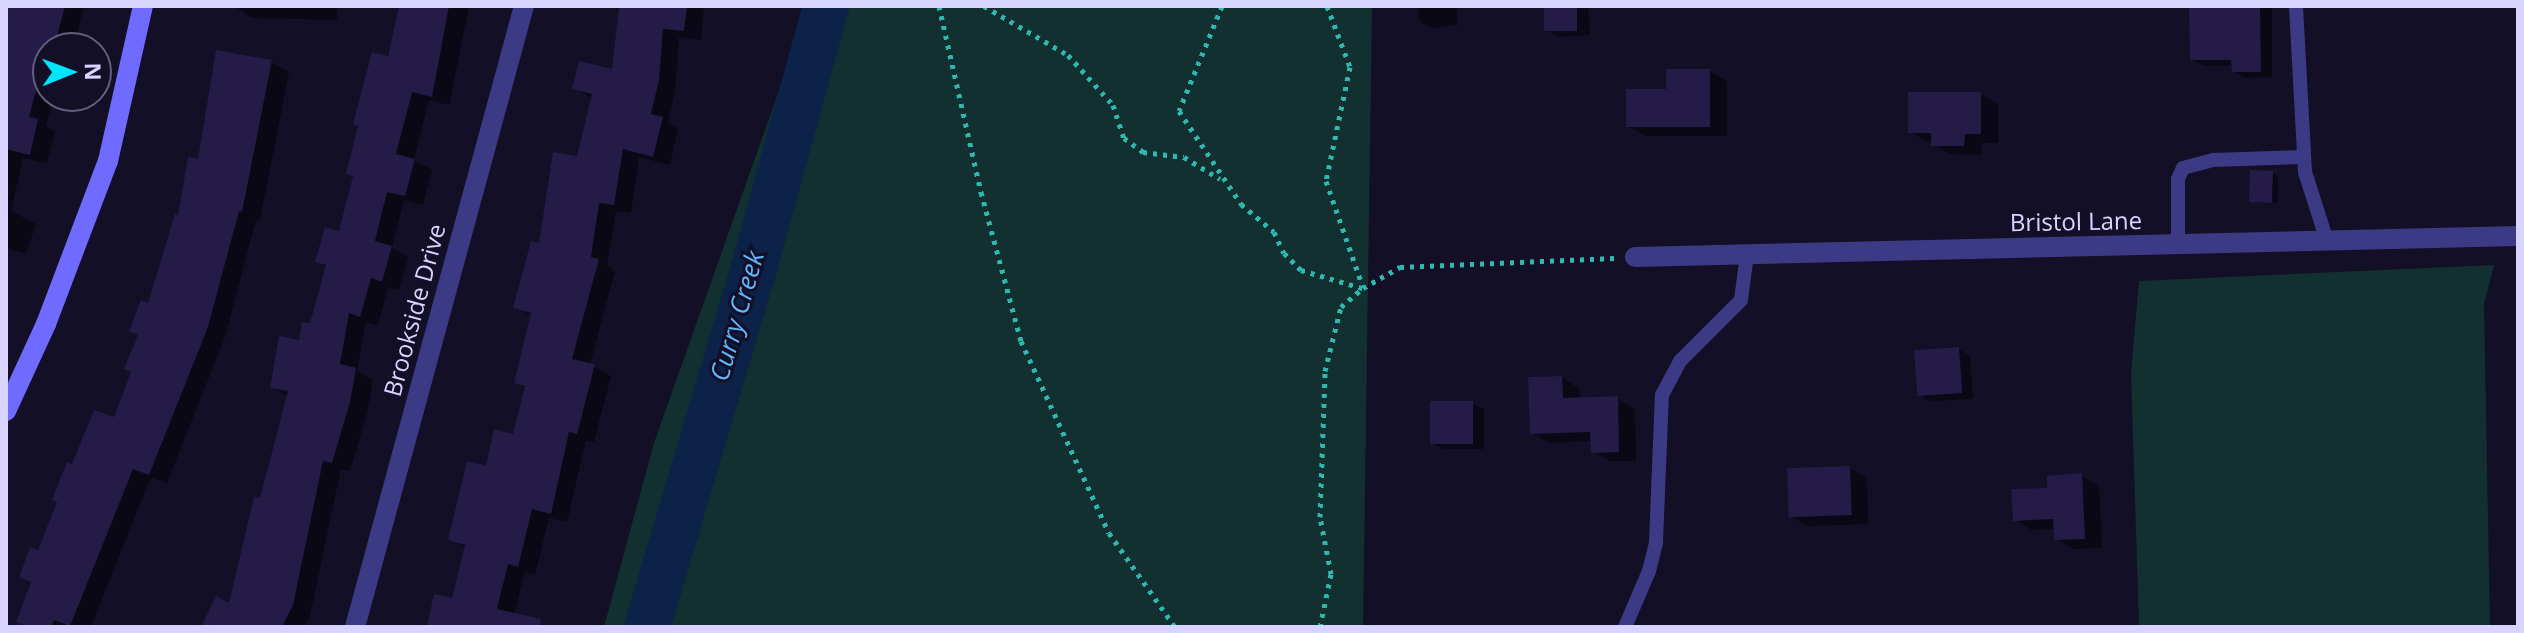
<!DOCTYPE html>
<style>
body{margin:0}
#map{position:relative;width:2524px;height:633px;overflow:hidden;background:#130f26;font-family:"Open Sans",sans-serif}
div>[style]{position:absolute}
.green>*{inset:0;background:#12302f}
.shadow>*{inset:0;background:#0007}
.river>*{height:46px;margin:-23px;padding:0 23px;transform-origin:23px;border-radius:23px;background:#0c2248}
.building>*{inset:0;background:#241b47;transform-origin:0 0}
.path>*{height:5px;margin-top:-2.5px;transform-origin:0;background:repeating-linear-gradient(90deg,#2fb8b0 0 4px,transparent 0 10px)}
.lane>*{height:14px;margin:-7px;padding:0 7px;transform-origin:7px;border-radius:7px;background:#3d3a85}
.street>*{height:20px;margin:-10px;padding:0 10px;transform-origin:10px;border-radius:10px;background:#3d3a85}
.secondary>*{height:20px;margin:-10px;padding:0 10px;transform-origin:10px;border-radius:10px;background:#6f6bff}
span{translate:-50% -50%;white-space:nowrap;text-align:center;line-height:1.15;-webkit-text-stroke:6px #130f26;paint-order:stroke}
.street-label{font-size:24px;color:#d9d4ff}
.water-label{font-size:26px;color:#62b6ff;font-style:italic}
.frame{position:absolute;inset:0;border:8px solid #d9d4ff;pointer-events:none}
.north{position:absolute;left:32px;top:32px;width:80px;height:80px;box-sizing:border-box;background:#130f26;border:2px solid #625e7d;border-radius:50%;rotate:89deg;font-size:22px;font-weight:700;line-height:32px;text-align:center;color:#d9d4ff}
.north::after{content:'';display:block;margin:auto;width:28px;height:36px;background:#00e5ff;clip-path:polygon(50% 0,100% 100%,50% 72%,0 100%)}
</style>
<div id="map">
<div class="green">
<div style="clip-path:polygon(809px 6px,1372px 6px,1363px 627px,604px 627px,654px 443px)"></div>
<div style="clip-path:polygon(2494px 265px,2484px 304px,2490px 627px,2139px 627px,2131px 373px,2139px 281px)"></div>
</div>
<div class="shadow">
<div style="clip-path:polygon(6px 6px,84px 6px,74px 48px,48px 48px,48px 96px,54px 96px,46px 126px,55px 131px,47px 163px,23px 158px,11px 211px,36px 224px,26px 254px,6px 248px)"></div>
<div style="clip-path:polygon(234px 6px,337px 6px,337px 20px,252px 18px)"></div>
<div style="clip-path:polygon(401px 6px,469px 6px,449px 105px,429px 100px,414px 160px,432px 170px,423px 205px,404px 200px,392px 248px,408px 257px,399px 290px,388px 287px,378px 325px,366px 322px,357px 371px,373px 380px,367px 413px,350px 471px,341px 469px,310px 615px,304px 627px,203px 627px,231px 606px,288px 396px,272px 387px,311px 325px,327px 267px,318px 261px,340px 233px)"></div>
<div style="clip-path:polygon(613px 6px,704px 6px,701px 40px,679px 37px,675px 91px,668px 122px,678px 128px,670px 165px,639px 157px,631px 213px,616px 211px,607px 266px,615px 271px,590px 365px,611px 376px,594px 442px,586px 440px,567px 522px,549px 518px,535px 575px,525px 572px,514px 615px,537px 627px,431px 627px,453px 601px,466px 548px,450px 539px,487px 468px,515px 436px,526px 388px,516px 382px,532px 316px,515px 307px,578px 159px,593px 99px,574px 88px,614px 71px,621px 13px)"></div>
<div style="clip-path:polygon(1418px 6px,1456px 6px,1458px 25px,1432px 28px,1420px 22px)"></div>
<div style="clip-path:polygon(1546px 6px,1588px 6px,1590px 35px,1559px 37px,1547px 30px)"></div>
<div style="clip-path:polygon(2191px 6px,2272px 6px,2272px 77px,2245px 78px,2234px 71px,2233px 66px,2204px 66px,2192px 59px)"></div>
<div style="clip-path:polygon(271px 62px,289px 72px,260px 220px,256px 220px,225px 337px,167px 483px,151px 477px,91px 627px,29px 627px,19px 621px,39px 552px,73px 467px,115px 420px,133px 372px,150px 306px,200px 162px)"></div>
<div style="clip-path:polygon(1709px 71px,1727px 81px,1727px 136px,1645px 136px,1628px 126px,1668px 91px)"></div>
<div style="clip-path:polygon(1980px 94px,1998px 104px,1998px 143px,1982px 143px,1981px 155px,1950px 154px,1910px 132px)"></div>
<div style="clip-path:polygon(2272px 173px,2278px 176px,2278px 203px,2252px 200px)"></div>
<div style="clip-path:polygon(1959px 349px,1970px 356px,1973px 399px,1930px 401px,1919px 395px)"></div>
<div style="clip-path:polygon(1562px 378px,1579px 388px,1580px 399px,1618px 399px,1635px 409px,1636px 461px,1610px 461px,1593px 451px,1592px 441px,1549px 443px,1531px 433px)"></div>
<div style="clip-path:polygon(1472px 403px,1484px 409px,1484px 449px,1444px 449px,1432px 443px)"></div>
<div style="clip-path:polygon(1849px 468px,1867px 478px,1868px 524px,1808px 526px,1791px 516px)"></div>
<div style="clip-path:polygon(2082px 476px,2099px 486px,2102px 548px,2073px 549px,2056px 539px,2055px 529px,2032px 530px,2015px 520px,2050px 489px)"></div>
</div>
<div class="river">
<div style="left:647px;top:627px;width:375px;rotate:-73.4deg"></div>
<div style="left:754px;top:268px;width:272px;rotate:-74.6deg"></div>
</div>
<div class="building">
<div style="clip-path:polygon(6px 6px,65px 6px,54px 48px,48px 48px,48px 61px,44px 60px,29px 117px,38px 119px,30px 155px,6px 149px)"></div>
<div style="clip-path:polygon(399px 6px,449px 6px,432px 97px,412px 92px,396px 154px,415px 159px,405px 196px,387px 192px,375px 241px,392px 246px,382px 282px,371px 278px,360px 317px,349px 313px,340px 364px,356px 368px,350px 402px,332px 463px,323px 461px,293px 605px,282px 627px,201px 627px,216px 596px,229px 603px,254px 497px,260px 498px,288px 391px,270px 388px,279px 336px,299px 340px,302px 322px,310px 323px,326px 265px,315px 262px,325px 227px,339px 231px,353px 176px,346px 174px,358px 126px,353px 124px,372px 52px,388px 56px)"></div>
<div style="clip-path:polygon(619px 6px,687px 6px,684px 31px,663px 29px,659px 80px,651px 114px,663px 117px,653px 157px,623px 149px,614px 205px,599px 203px,591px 257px,599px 259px,572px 359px,595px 364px,577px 434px,569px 432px,551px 514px,532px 509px,518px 567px,508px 564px,497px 609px,541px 619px,540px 627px,427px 627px,434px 594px,452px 598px,465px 545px,448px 540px,467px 461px,486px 466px,494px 429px,513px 434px,525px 386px,514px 383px,531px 313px,513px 308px,531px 241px,539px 243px,553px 152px,577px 156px,592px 94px,572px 89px,579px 61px,612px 69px)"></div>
<div style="left:1544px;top:6px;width:33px;height:25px"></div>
<div style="clip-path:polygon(2189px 6px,2260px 6px,2261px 72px,2232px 72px,2231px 60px,2190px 60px)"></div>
<div style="clip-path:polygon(216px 50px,272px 60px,242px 212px,239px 211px,208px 327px,149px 475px,133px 469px,70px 626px,54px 620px,51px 627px,29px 627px,16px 622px,31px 582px,19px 577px,30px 547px,38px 550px,57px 502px,52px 500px,67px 462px,72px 464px,94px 410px,114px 417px,131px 372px,124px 369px,138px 335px,129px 331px,141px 300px,148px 303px,175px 214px,178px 215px,188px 157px,198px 159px)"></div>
<div style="clip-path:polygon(1666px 69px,1710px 69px,1710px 127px,1626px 127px,1626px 89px,1666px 89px)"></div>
<div style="clip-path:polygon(1908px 92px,1981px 92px,1981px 134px,1965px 134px,1964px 146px,1931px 146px,1931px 133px,1908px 133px)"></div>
<div style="left:2250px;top:170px;width:23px;height:32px;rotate:2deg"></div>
<div style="left:1959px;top:347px;width:46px;height:45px;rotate:86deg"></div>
<div style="clip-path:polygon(1562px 376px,1563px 398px,1618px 396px,1619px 452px,1591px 453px,1590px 432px,1530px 434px,1528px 377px)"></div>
<div style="left:1430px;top:401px;width:43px;height:43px"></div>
<div style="left:1850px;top:466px;width:49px;height:63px;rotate:88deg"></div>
<div style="clip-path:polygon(2082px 473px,2085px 539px,2054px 540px,2053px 519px,2013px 521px,2011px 489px,2047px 488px,2047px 476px)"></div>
</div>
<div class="path">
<div style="left:939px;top:6px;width:191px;rotate:77.3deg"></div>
<div style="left:981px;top:192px;width:154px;rotate:75deg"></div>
<div style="left:1021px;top:341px;width:211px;rotate:65.4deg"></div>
<div style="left:1109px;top:533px;width:115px;rotate:54.9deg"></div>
<div style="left:984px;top:6px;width:97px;rotate:30.3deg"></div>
<div style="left:1068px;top:55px;width:67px;rotate:48deg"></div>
<div style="left:1113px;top:105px;width:35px;rotate:72deg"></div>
<div style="left:1124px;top:138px;width:24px;rotate:36deg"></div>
<div style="left:1143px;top:152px;width:41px;rotate:7deg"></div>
<div style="left:1184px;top:157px;width:42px;rotate:31.4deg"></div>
<div style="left:1222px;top:6px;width:113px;rotate:112.3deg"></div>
<div style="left:1179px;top:111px;width:112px;rotate:56.3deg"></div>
<div style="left:1241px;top:204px;width:43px;rotate:40.3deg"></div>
<div style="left:1274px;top:232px;width:23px;rotate:65deg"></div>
<div style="left:1284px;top:253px;width:24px;rotate:45deg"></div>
<div style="left:1301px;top:270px;width:64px;rotate:16.4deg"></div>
<div style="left:1327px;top:6px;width:65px;rotate:69.3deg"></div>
<div style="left:1350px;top:67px;width:116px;rotate:101.9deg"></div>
<div style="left:1326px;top:181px;width:112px;rotate:70.8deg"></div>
<div style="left:1320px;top:627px;width:54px;rotate:-78.3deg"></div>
<div style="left:1331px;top:574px;width:58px;rotate:-100.9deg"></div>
<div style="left:1320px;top:517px;width:146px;rotate:-88deg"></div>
<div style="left:1325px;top:371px;width:66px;rotate:-76deg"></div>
<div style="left:1341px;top:307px;width:29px;rotate:-41deg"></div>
<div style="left:1363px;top:288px;width:43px;rotate:-29.6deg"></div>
<div style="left:1400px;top:267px;width:215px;rotate:-2.4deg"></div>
</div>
<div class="lane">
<div style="left:2296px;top:6px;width:166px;rotate:86.9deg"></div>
<div style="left:2305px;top:172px;width:72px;rotate:72.3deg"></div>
<div style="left:2178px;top:244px;width:65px;rotate:-90deg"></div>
<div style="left:2178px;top:179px;width:12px;rotate:-66deg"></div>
<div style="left:2183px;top:168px;width:31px;rotate:-15deg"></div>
<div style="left:2213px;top:160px;width:91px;rotate:-1.9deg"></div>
<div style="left:1625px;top:627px;width:61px;rotate:-66.8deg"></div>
<div style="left:1649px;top:571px;width:30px;rotate:-76deg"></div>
<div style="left:1656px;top:542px;width:147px;rotate:-87.7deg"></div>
<div style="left:1662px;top:395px;width:38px;rotate:-62deg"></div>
<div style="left:1680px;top:361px;width:86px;rotate:-45deg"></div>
<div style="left:1741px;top:300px;width:46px;rotate:-82.6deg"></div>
</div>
<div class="street">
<div style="left:1635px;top:257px;width:883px;rotate:-1.36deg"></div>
<div style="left:355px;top:627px;width:644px;rotate:-74.78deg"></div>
</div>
<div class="secondary">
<div style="left:6px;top:411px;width:96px;rotate:-65.3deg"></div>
<div style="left:46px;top:324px;width:174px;rotate:-69.2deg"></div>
<div style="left:108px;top:161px;width:159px;rotate:-77.3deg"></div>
</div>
<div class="street-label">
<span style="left:2076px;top:221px;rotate:-1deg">Bristol Lane</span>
<span style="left:414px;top:310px;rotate:-75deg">Brookside Drive</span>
</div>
<div class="water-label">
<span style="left:737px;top:316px;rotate:-74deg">Curry Creek</span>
</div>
<div class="frame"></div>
<div class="north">N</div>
</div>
